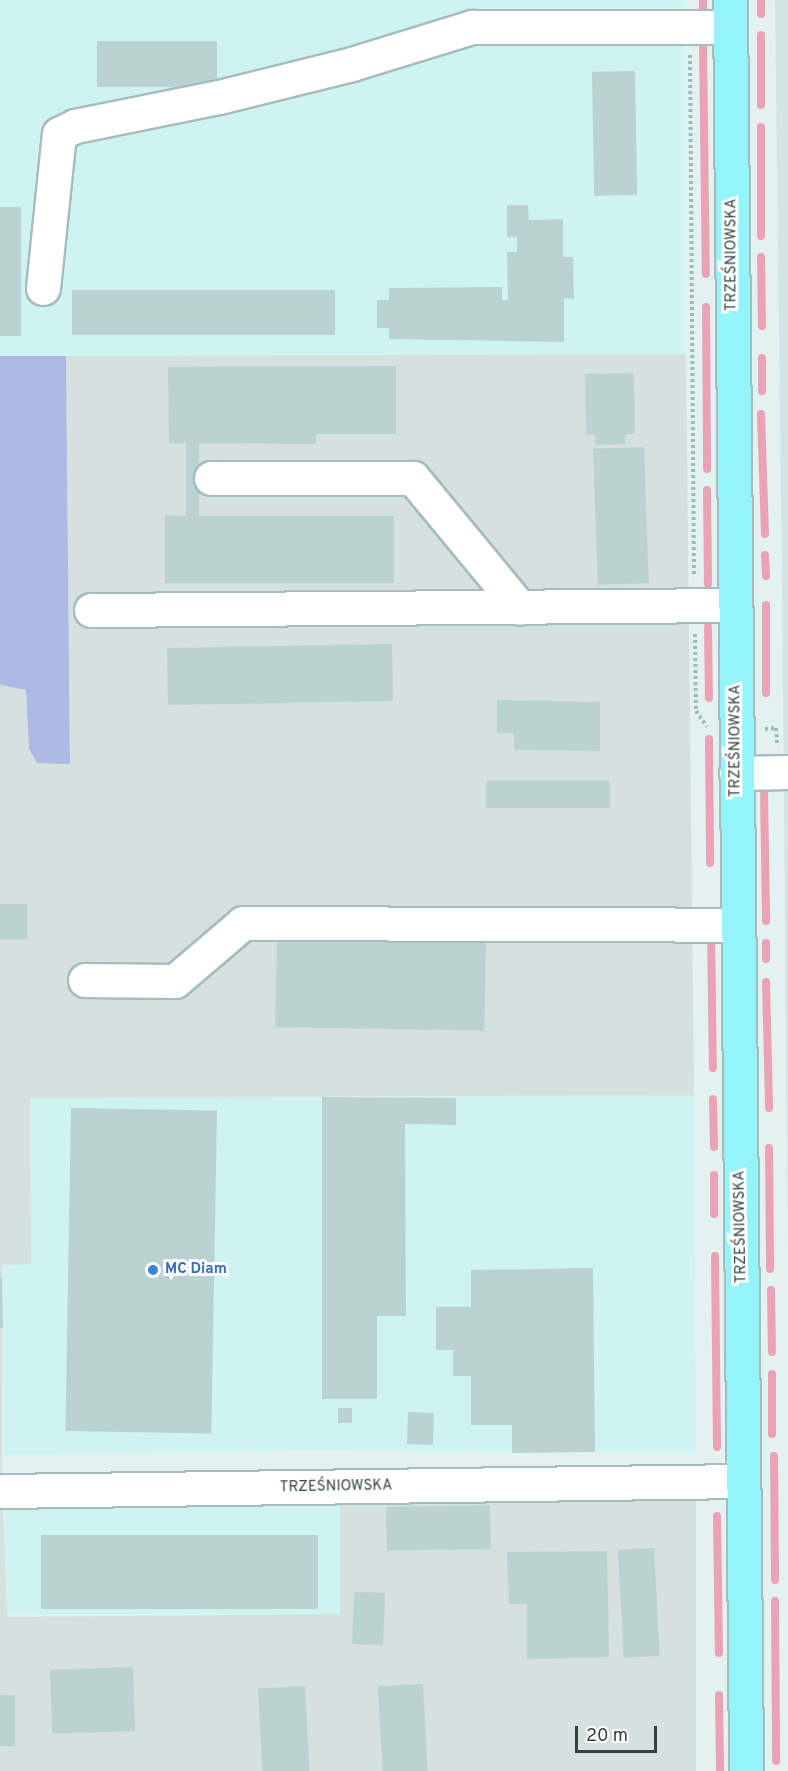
<!DOCTYPE html>
<meta charset="utf-8">
<style>
body{margin:0}
#map{position:relative;width:788px;height:1771px;overflow:hidden;background:#e4f1f1;font-family:Overpass,sans-serif}
div>[style]{position:absolute}
.residential>*{inset:0;background:#d2e4e5}
.commercial>*{inset:0;background:#cff3f0;transform-origin:0 0}
.industrial>*{inset:0;background:#d6e0df}
.green>*{inset:0;background:#aebae4}
.stream>*{height:8px;margin:-4px;padding:0 4px;transform-origin:4px;border-radius:4px;background:#eca2b5}
.building>*{inset:0;background:#bad2d1;transform-origin:0 0}
.path>*{height:4px;margin-top:-2px;transform-origin:0;background:repeating-linear-gradient(90deg,#99bdbc 0 3px,transparent 0 6px)}
.roads{filter:drop-shadow(2px 0 #a7bcbc) drop-shadow(-2px 0 #a7bcbc) drop-shadow(0 2px #a7bcbc) drop-shadow(0 -2px #a7bcbc)}
.minor>*{height:33px;margin:-16.5px;padding:0 16.5px;transform-origin:16.5px;border-radius:16.5px;background:#fff}
.major>*{height:33px;margin:-16.5px;padding:0 16.5px;transform-origin:16.5px;border-radius:16.5px;background:#95f4f9}
.dots>*{width:16px;height:16px;translate:-50% -50%;box-sizing:border-box;border:3px solid #fff;border-radius:50%}
span{translate:-50% -50%;white-space:nowrap;text-align:center;line-height:1.15;-webkit-text-stroke:6px #fff;paint-order:stroke}
.street-label{font-size:15px;color:#344342}
.shop-label{font-size:15px;color:#366cbe;font-weight:700}
.left{translate:0 -50%;text-align:left}
.scale{position:absolute;left:575px;top:1726px;width:82px;height:27px;box-sizing:border-box;border:3px solid #344342;border-top:0;padding-left:8px;font-size:18px;line-height:21px;white-space:nowrap;color:#344342;-webkit-text-stroke:4px #fff;paint-order:stroke}
</style>
<div id="map">
<div class="residential">
<div style="clip-path:polygon(775px 0,788px 0,788px 1252px,782px 580px)"></div>
</div>
<div class="commercial">
<div style="left:0;top:0;width:685px;height:356px"></div>
<div style="clip-path:polygon(694px 1095px,696px 1453px,308px 1451px,4px 1455px,2px 1264px,31px 1263px,30px 1098px)"></div>
<div style="left:340px;top:1505px;width:109px;height:335px;rotate:90deg"></div>
</div>
<div class="industrial">
<div style="clip-path:polygon(686px 354px,694px 1095px,30px 1098px,31px 1264px,2px 1265px,2px 1477px,7px 1617px,340px 1614px,340px 1505px,696px 1497px,696px 1771px,0 1771px,0 685px,26px 690px,29px 749px,70px 764px,66px 356px)"></div>
</div>
<div class="green">
<div style="clip-path:polygon(0 356px,66px 356px,70px 764px,37px 763px,29px 749px,26px 690px,0 685px)"></div>
</div>
<div class="stream">
<div style="left:761px;top:0;width:14px;rotate:90deg"></div>
<div style="left:703px;top:10px;width:10px;rotate:-90deg"></div>
<div style="left:703px;top:43px;width:231px;rotate:89.3deg"></div>
<div style="left:761px;top:105px;width:70px;rotate:-90deg"></div>
<div style="left:761px;top:127px;width:109px;rotate:90deg"></div>
<div style="left:761px;top:257px;width:69px;rotate:89.2deg"></div>
<div style="left:706px;top:307px;width:162px;rotate:89.6deg"></div>
<div style="left:762px;top:358px;width:33px;rotate:90deg"></div>
<div style="left:761px;top:414px;width:120px;rotate:88.1deg"></div>
<div style="left:707px;top:490px;width:94px;rotate:89.4deg"></div>
<div style="left:765px;top:555px;width:21px;rotate:87deg"></div>
<div style="left:766px;top:605px;width:88px;rotate:90deg"></div>
<div style="left:708px;top:627px;width:71px;rotate:89.2deg"></div>
<div style="left:709px;top:739px;width:124px;rotate:89.5deg"></div>
<div style="left:764px;top:789px;width:132px;rotate:89.1deg"></div>
<div style="left:711px;top:931px;width:137px;rotate:89.2deg"></div>
<div style="left:766px;top:943px;width:16px;rotate:90deg"></div>
<div style="left:766px;top:982px;width:126px;rotate:88.6deg"></div>
<div style="left:713px;top:1099px;width:48px;rotate:88.8deg"></div>
<div style="left:769px;top:1148px;width:121px;rotate:89.5deg"></div>
<div style="left:714px;top:1175px;width:39px;rotate:90deg"></div>
<div style="left:715px;top:1256px;width:191px;rotate:89.4deg"></div>
<div style="left:771px;top:1290px;width:62px;rotate:89.1deg"></div>
<div style="left:772px;top:1374px;width:60px;rotate:90deg"></div>
<div style="left:774px;top:1456px;width:124px;rotate:89.5deg"></div>
<div style="left:717px;top:1516px;width:137px;rotate:89.2deg"></div>
<div style="left:775px;top:1601px;width:160px;rotate:89.6deg"></div>
<div style="left:719px;top:1695px;width:76px;rotate:89.2deg"></div>
</div>
<div class="building">
<div style="left:217px;top:41px;width:46px;height:120px;rotate:90deg"></div>
<div style="left:635px;top:71px;width:124px;height:43px;rotate:89deg"></div>
<div style="clip-path:polygon(507px 205px,528px 205px,529px 220px,563px 219px,563px 257px,573px 257px,574px 299px,564px 298px,564px 342px,389px 339px,389px 328px,377px 328px,377px 300px,389px 300px,389px 288px,502px 287px,502px 300px,508px 300px,507px 252px,517px 252px,517px 237px,507px 237px)"></div>
<div style="left:0;top:207px;width:21px;height:129px"></div>
<div style="left:335px;top:290px;width:45px;height:263px;rotate:90deg"></div>
<div style="clip-path:polygon(396px 366px,396px 434px,316px 434px,316px 444px,199px 443px,199px 516px,394px 516px,394px 583px,165px 583px,165px 515px,186px 516px,186px 443px,169px 443px,168px 367px)"></div>
<div style="clip-path:polygon(634px 373px,635px 434px,625px 434px,626px 444px,595px 445px,595px 435px,586px 435px,585px 374px)"></div>
<div style="left:644px;top:447px;width:136px;height:51px;rotate:88deg"></div>
<div style="left:392px;top:644px;width:57px;height:225px;rotate:89deg"></div>
<div style="clip-path:polygon(497px 700px,600px 702px,600px 751px,514px 750px,514px 733px,497px 733px)"></div>
<div style="left:486px;top:781px;width:124px;height:27px"></div>
<div style="left:27px;top:904px;width:35px;height:27px;rotate:90deg"></div>
<div style="left:277px;top:931px;width:209px;height:96px;rotate:1deg"></div>
<div style="clip-path:polygon(322px 1097px,456px 1098px,456px 1125px,405px 1124px,406px 1316px,377px 1316px,377px 1399px,322px 1399px)"></div>
<div style="left:71px;top:1108px;width:146px;height:323px;rotate:1deg"></div>
<div style="clip-path:polygon(593px 1268px,595px 1452px,512px 1453px,512px 1425px,471px 1425px,471px 1376px,453px 1376px,453px 1350px,436px 1350px,436px 1307px,471px 1307px,471px 1270px)"></div>
<div style="clip-path:polygon(0 1277px,2px 1277px,3px 1328px,0 1328px)"></div>
<div style="left:338px;top:1408px;width:14px;height:15px"></div>
<div style="left:408px;top:1412px;width:26px;height:32px;rotate:2deg"></div>
<div style="left:490px;top:1505px;width:44px;height:104px;rotate:89deg"></div>
<div style="left:41px;top:1535px;width:277px;height:74px"></div>
<div style="left:654px;top:1548px;width:108px;height:36px;rotate:87deg"></div>
<div style="clip-path:polygon(607px 1551px,609px 1657px,527px 1659px,527px 1604px,509px 1604px,507px 1552px)"></div>
<div style="left:354px;top:1592px;width:31px;height:52px;rotate:2deg"></div>
<div style="left:133px;top:1667px;width:64px;height:83px;rotate:88deg"></div>
<div style="left:423px;top:1684px;width:87px;height:45px;rotate:87deg"></div>
<div style="left:305px;top:1686px;width:85px;height:47px;rotate:87deg"></div>
<div style="left:0;top:1695px;width:15px;height:51px"></div>
</div>
<div class="path">
<div style="left:690px;top:55px;width:520px;rotate:89.56deg"></div>
<div style="left:695px;top:634px;width:77px;rotate:89.3deg"></div>
<div style="left:696px;top:711px;width:19px;rotate:55deg"></div>
<div style="left:765px;top:729px;width:11px;rotate:-5deg"></div>
<div style="left:776px;top:728px;width:15px;rotate:86deg"></div>
</div>
<div class="roads">
<div class="minor">
<div style="left:43px;top:288px;width:155px;rotate:-84.1deg"></div>
<div style="left:59px;top:134px;width:18px;rotate:-27deg"></div>
<div style="left:75px;top:126px;width:147px;rotate:-11.4deg"></div>
<div style="left:219px;top:97px;width:137px;rotate:-13.9deg"></div>
<div style="left:352px;top:64px;width:126px;rotate:-17.1deg"></div>
<div style="left:472px;top:27px;width:258px"></div>
<div style="left:211px;top:478px;width:202px"></div>
<div style="left:413px;top:478px;width:168px;rotate:50.5deg"></div>
<div style="left:91px;top:610px;width:644px;rotate:-0.44deg"></div>
<div style="left:736px;top:773px;width:52px;rotate:-1.1deg"></div>
<div style="left:85px;top:980px;width:90px;rotate:0.6deg"></div>
<div style="left:175px;top:981px;width:89px;rotate:-40.5deg"></div>
<div style="left:243px;top:923px;width:495px;rotate:0.2deg"></div>
<div style="left:0;top:1491px;width:743px;rotate:-0.77deg"></div>
</div>
<div class="major">
<div style="left:730px;top:0;width:1771px;rotate:89.48deg"></div>
</div>
</div>
<div class="dots">
<div style="left:153px;top:1270px;background:#3f7fe0"></div>
</div>
<div class="street-label">
<span style="left:732px;top:255px;rotate:-90deg">TRZEŚNIOWSKA</span>
<span style="left:736px;top:741px;rotate:-90deg">TRZEŚNIOWSKA</span>
<span style="left:741px;top:1227px;rotate:-91deg">TRZEŚNIOWSKA</span>
<span style="left:336px;top:1487px;rotate:-1deg">TRZEŚNIOWSKA</span>
</div>
<div class="shop-label">
<span class="left" style="left:165px;top:1270px">MC Diam</span>
</div>
<div class="scale">20 m</div>
</div>
